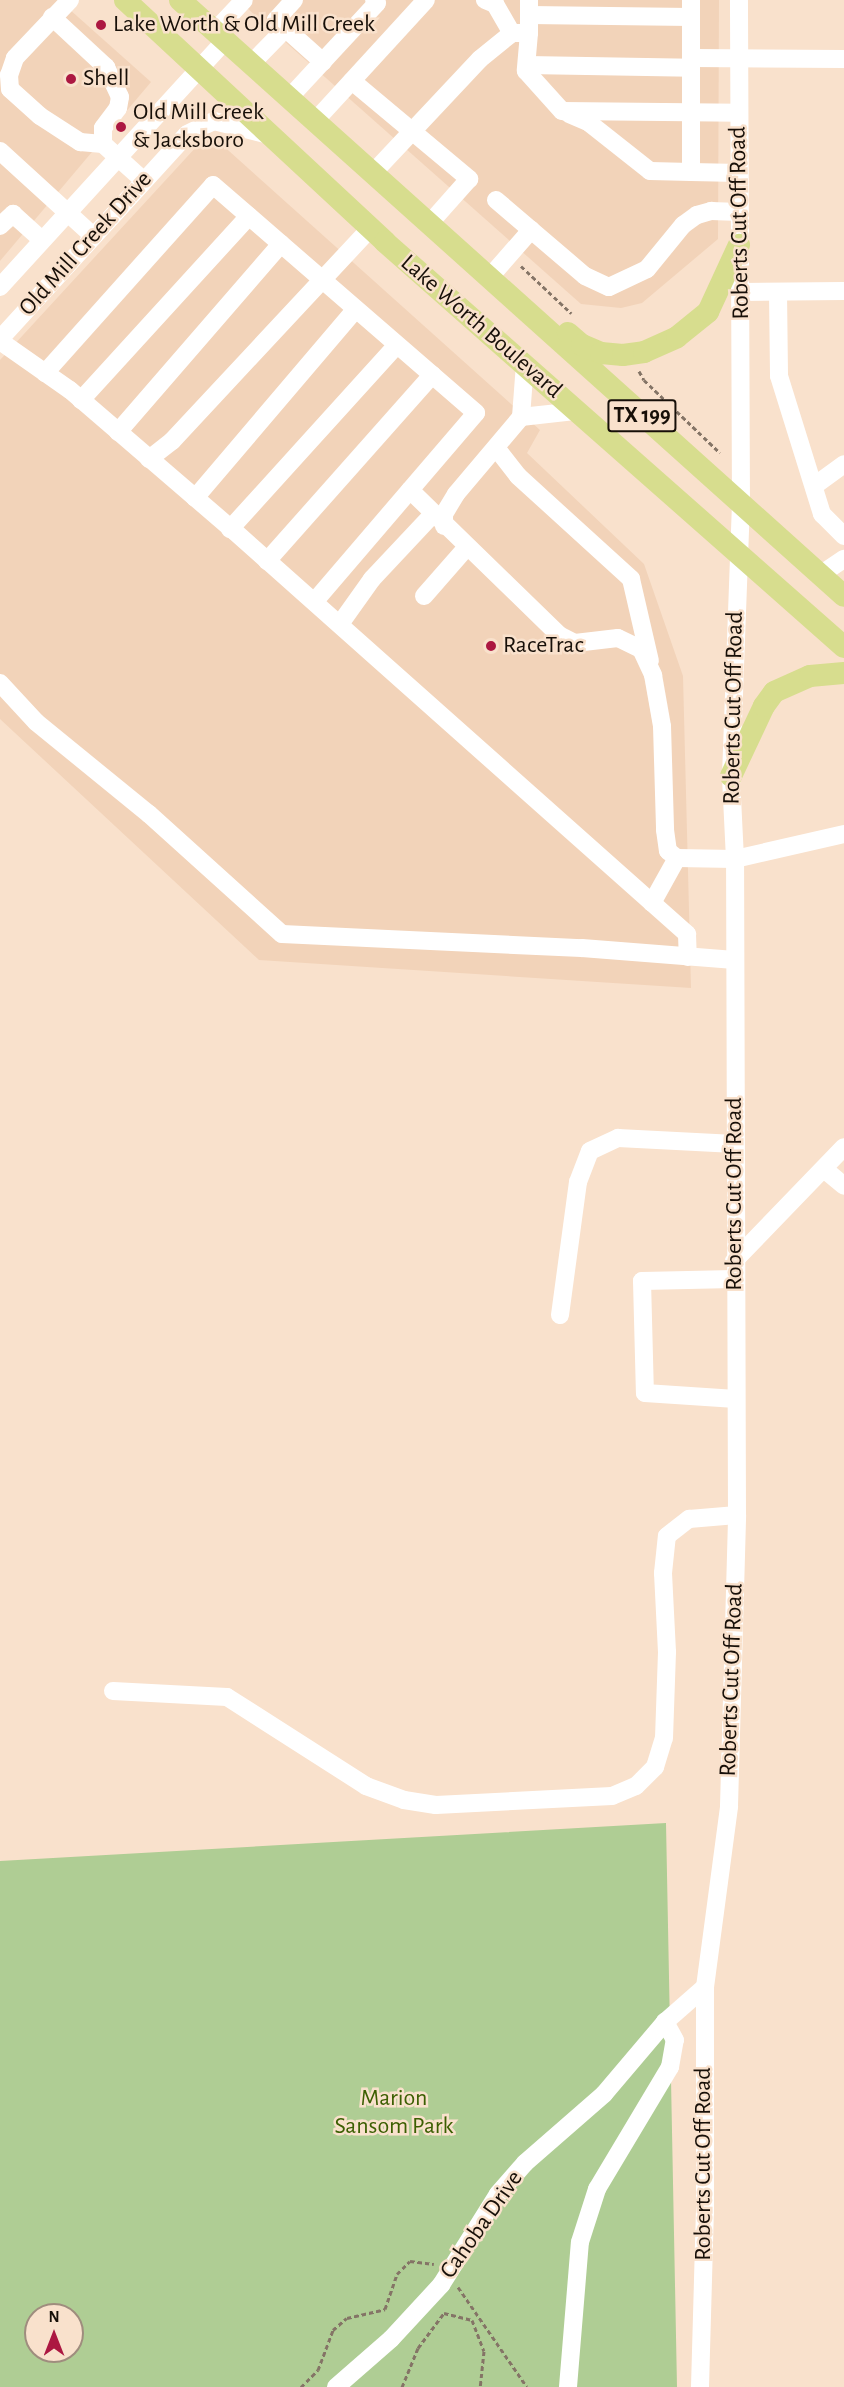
<!DOCTYPE html>
<style>
body{margin:0}
#map{position:relative;width:844px;height:2387px;overflow:hidden;background:#f9e1cc;font-family:"Alegreya Sans",sans-serif}
div>[style]{position:absolute}
.built>*{inset:0;background:#f2d3b9}
.green>*{inset:0;background:#afcd94}
.path>*{height:3px;margin-top:-1.5px;transform-origin:0;background:repeating-linear-gradient(90deg,#847466 0 4.5px,transparent 0 7.5px)}
.minor>*{height:18px;margin:-9px;padding:0 9px;transform-origin:9px;border-radius:9px;background:#fff}
.major>*{height:22px;margin:-11px;padding:0 11px;transform-origin:11px;border-radius:11px;background:#d7dd8e}
.dots>*{width:16px;height:16px;translate:-50% -50%;box-sizing:border-box;border:3px solid #f9e1cc;border-radius:50%}
span{translate:-50% -50%;white-space:nowrap;text-align:center;line-height:1.15;-webkit-text-stroke:5px #f9e1cc;paint-order:stroke}
.shield-label span{padding:2px 4px;background:#f9e1cc;border:2px solid;border-radius:4px;-webkit-text-stroke-width:0}
.shield-label{font-size:22px;color:#170f08;font-weight:700}
.poi-label{font-size:24px;color:#170f08}
.left{translate:0 -50%;text-align:left}
.street-label{font-size:24px;color:#170f08}
.park-label{font-size:24px;color:#3b5f02}
.north{position:absolute;left:24px;top:2303px;width:60px;height:60px;box-sizing:border-box;background:#f9e1cc;border:2px solid #9f8d7e;border-radius:50%;rotate:0deg;font-size:16px;font-weight:700;line-height:24px;text-align:center;color:#170f08}
.north::after{content:'';display:block;margin:auto;width:21px;height:27px;background:#ac1741;clip-path:polygon(50% 0,100% 100%,50% 72%,0 100%)}
</style>
<div id="map">
<div class="built">
<div style="clip-path:polygon(0 0,59px 0,151px 82px,0 261px)"></div>
<div style="clip-path:polygon(238px 0,719px 0,718px 239px,642px 303px,621px 308px,581px 304px)"></div>
<div style="clip-path:polygon(209px 133px,540px 430px,527px 453px,644px 564px,683px 676px,691px 988px,259px 960px,0 719px,0 360px)"></div>
</div>
<div class="green">
<div style="clip-path:polygon(evenodd,666px 1823px,677px 2387px,0 2387px,0 1861px,666px 1823px,36px 2315px,72px 2315px,72px 2351px,36px 2351px,36px 2315px)"></div>
</div>
<div class="path">
<div style="left:521px;top:266px;width:69px;rotate:43.2deg"></div>
<div style="left:639px;top:371px;width:10px;rotate:61deg"></div>
<div style="left:644px;top:380px;width:105px;rotate:43.8deg"></div>
<div style="left:458px;top:2287px;width:121px;rotate:55.4deg"></div>
<div style="left:301px;top:2387px;width:24px;rotate:-45deg"></div>
<div style="left:318px;top:2370px;width:43px;rotate:-69.4deg"></div>
<div style="left:333px;top:2330px;width:18px;rotate:-41deg"></div>
<div style="left:347px;top:2318px;width:39px;rotate:-13deg"></div>
<div style="left:385px;top:2309px;width:37px;rotate:-71deg"></div>
<div style="left:397px;top:2274px;width:18px;rotate:-45deg"></div>
<div style="left:410px;top:2261px;width:24px;rotate:7deg"></div>
<div style="left:402px;top:2387px;width:42px;rotate:-67.7deg"></div>
<div style="left:418px;top:2348px;width:44px;rotate:-53.4deg"></div>
<div style="left:444px;top:2313px;width:29px;rotate:14deg"></div>
<div style="left:472px;top:2320px;width:33px;rotate:69deg"></div>
<div style="left:484px;top:2351px;width:36px;rotate:96deg"></div>
</div>
<div class="minor">
<div style="left:70px;top:0;width:80px;rotate:133.5deg"></div>
<div style="left:15px;top:58px;width:18px;rotate:109deg"></div>
<div style="left:9px;top:75px;width:14px;rotate:86deg"></div>
<div style="left:10px;top:89px;width:40px;rotate:42deg"></div>
<div style="left:40px;top:116px;width:48px;rotate:33deg"></div>
<div style="left:80px;top:142px;width:23px;rotate:5deg"></div>
<div style="left:103px;top:144px;width:54px;rotate:42deg"></div>
<div style="left:294px;top:0;width:27px;rotate:132deg"></div>
<div style="left:276px;top:20px;width:63px;rotate:41.8deg"></div>
<div style="left:485px;top:0;width:11px;rotate:22deg"></div>
<div style="left:495px;top:4px;width:34px;rotate:60deg"></div>
<div style="left:529px;top:15px;width:162px;rotate:0.7deg"></div>
<div style="left:52px;top:17px;width:74px;rotate:42.8deg"></div>
<div style="left:106px;top:67px;width:33px;rotate:65deg"></div>
<div style="left:120px;top:97px;width:11px;rotate:100deg"></div>
<div style="left:118px;top:108px;width:25px;rotate:127deg"></div>
<div style="left:103px;top:128px;width:16px;rotate:90deg"></div>
<div style="left:215px;top:31px;width:42px;rotate:-46.9deg"></div>
<div style="left:529px;top:33px;width:38px;rotate:95deg"></div>
<div style="left:526px;top:71px;width:54px;rotate:48deg"></div>
<div style="left:562px;top:111px;width:177px;rotate:0.6deg"></div>
<div style="left:691px;top:58px;width:58px;rotate:-90deg"></div>
<div style="left:251px;top:64px;width:50px;rotate:-45.8deg"></div>
<div style="left:527px;top:65px;width:164px;rotate:1deg"></div>
<div style="left:352px;top:81px;width:153px;rotate:39.9deg"></div>
<div style="left:469px;top:179px;width:60px;rotate:131.6deg"></div>
<div style="left:289px;top:98px;width:129px;rotate:-47.2deg"></div>
<div style="left:377px;top:3px;width:4px;rotate:-135deg"></div>
<div style="left:569px;top:114px;width:21px;rotate:23deg"></div>
<div style="left:588px;top:122px;width:79px;rotate:38.3deg"></div>
<div style="left:650px;top:171px;width:41px;rotate:1.4deg"></div>
<div style="left:315px;top:121px;width:164px;rotate:-47.5deg"></div>
<div style="left:0;top:151px;width:126px;rotate:42.4deg"></div>
<div style="left:373px;top:173px;width:156px;rotate:-46.8deg"></div>
<div style="left:480px;top:59px;width:41px;rotate:-39.1deg"></div>
<div style="left:512px;top:33px;width:17px"></div>
<div style="left:529px;top:33px;width:33px;rotate:-90deg"></div>
<div style="left:739px;top:173px;width:48px;rotate:-178.8deg"></div>
<div style="left:691px;top:172px;width:114px;rotate:-90deg"></div>
<div style="left:691px;top:58px;width:153px;rotate:0.4deg"></div>
<div style="left:496px;top:200px;width:117px;rotate:40.5deg"></div>
<div style="left:585px;top:276px;width:26px;rotate:25deg"></div>
<div style="left:609px;top:287px;width:42px;rotate:-25.3deg"></div>
<div style="left:647px;top:269px;width:57px;rotate:-50.7deg"></div>
<div style="left:683px;top:225px;width:17px;rotate:-36deg"></div>
<div style="left:697px;top:215px;width:15px;rotate:-16deg"></div>
<div style="left:711px;top:211px;width:28px;rotate:2deg"></div>
<div style="left:0;top:226px;width:18px;rotate:-43deg"></div>
<div style="left:13px;top:214px;width:38px;rotate:42deg"></div>
<div style="left:489px;top:278px;width:64px;rotate:-48.8deg"></div>
<div style="left:0;top:287px;width:333px;rotate:-47.6deg"></div>
<div style="left:741px;top:292px;width:103px;rotate:-0.6deg"></div>
<div style="left:778px;top:292px;width:84px;rotate:89.3deg"></div>
<div style="left:779px;top:376px;width:145px;rotate:72.7deg"></div>
<div style="left:822px;top:514px;width:31px;rotate:45deg"></div>
<div style="left:0;top:339px;width:277px;rotate:-47.6deg"></div>
<div style="left:187px;top:134px;width:30px;rotate:-26deg"></div>
<div style="left:214px;top:121px;width:57px;rotate:14.3deg"></div>
<div style="left:0;top:341px;width:85px;rotate:35deg"></div>
<div style="left:70px;top:390px;width:215px;rotate:40.7deg"></div>
<div style="left:233px;top:530px;width:608px;rotate:41.66deg"></div>
<div style="left:687px;top:934px;width:23px;rotate:88deg"></div>
<div style="left:45px;top:373px;width:252px;rotate:-48.2deg"></div>
<div style="left:213px;top:185px;width:348px;rotate:40.9deg"></div>
<div style="left:476px;top:413px;width:248px;rotate:130.6deg"></div>
<div style="left:81px;top:400px;width:249px;rotate:-47.6deg"></div>
<div style="left:521px;top:417px;width:54px;rotate:-6.3deg"></div>
<div style="left:118px;top:432px;width:249px;rotate:-49.1deg"></div>
<div style="left:497px;top:449px;width:34px;rotate:52deg"></div>
<div style="left:518px;top:476px;width:153px;rotate:42.3deg"></div>
<div style="left:631px;top:579px;width:84px;rotate:77deg"></div>
<div style="left:149px;top:459px;width:29px;rotate:-38deg"></div>
<div style="left:172px;top:441px;width:290px;rotate:-47deg"></div>
<div style="left:814px;top:486px;width:37px;rotate:-36deg"></div>
<div style="left:410px;top:490px;width:208px;rotate:44.2deg"></div>
<div style="left:559px;top:635px;width:18px;rotate:27deg"></div>
<div style="left:575px;top:643px;width:43px;rotate:-6.6deg"></div>
<div style="left:618px;top:638px;width:25px;rotate:26deg"></div>
<div style="left:641px;top:649px;width:29px;rotate:65deg"></div>
<div style="left:653px;top:675px;width:52px;rotate:80deg"></div>
<div style="left:662px;top:726px;width:104px;rotate:88.3deg"></div>
<div style="left:665px;top:830px;width:21px;rotate:82deg"></div>
<div style="left:668px;top:851px;width:11px;rotate:38deg"></div>
<div style="left:677px;top:858px;width:58px;rotate:1deg"></div>
<div style="left:735px;top:859px;width:112px;rotate:-12.9deg"></div>
<div style="left:195px;top:498px;width:248px;rotate:-49.6deg"></div>
<div style="left:444px;top:526px;width:12px;rotate:-90deg"></div>
<div style="left:444px;top:514px;width:23px;rotate:-59deg"></div>
<div style="left:456px;top:494px;width:101px;rotate:-49.8deg"></div>
<div style="left:521px;top:417px;width:53px;rotate:-85.7deg"></div>
<div style="left:230px;top:529px;width:248px;rotate:-47.8deg"></div>
<div style="left:267px;top:561px;width:249px;rotate:-48.4deg"></div>
<div style="left:820px;top:575px;width:29px;rotate:-34deg"></div>
<div style="left:424px;top:596px;width:64px;rotate:-48.8deg"></div>
<div style="left:340px;top:624px;width:55px;rotate:-54.6deg"></div>
<div style="left:372px;top:579px;width:89px;rotate:-46.8deg"></div>
<div style="left:0;top:683px;width:53px;rotate:47.3deg"></div>
<div style="left:36px;top:722px;width:146px;rotate:39.2deg"></div>
<div style="left:149px;top:814px;width:179px;rotate:42.1deg"></div>
<div style="left:282px;top:934px;width:300px;rotate:2.7deg"></div>
<div style="left:582px;top:948px;width:153px;rotate:4.5deg"></div>
<div style="left:652px;top:903px;width:51px;rotate:-60.9deg"></div>
<div style="left:824px;top:1169px;width:26px;rotate:40deg"></div>
<div style="left:734px;top:1261px;width:158px;rotate:-46deg"></div>
<div style="left:734px;top:1279px;width:92px;rotate:178.8deg"></div>
<div style="left:642px;top:1281px;width:112px;rotate:88.5deg"></div>
<div style="left:645px;top:1393px;width:91px;rotate:3.8deg"></div>
<div style="left:560px;top:1315px;width:134px;rotate:-82.3deg"></div>
<div style="left:578px;top:1182px;width:33px;rotate:-69deg"></div>
<div style="left:590px;top:1151px;width:31px;rotate:-25deg"></div>
<div style="left:618px;top:1138px;width:117px;rotate:2.9deg"></div>
<div style="left:113px;top:1691px;width:114px;rotate:3deg"></div>
<div style="left:227px;top:1697px;width:165px;rotate:32.6deg"></div>
<div style="left:366px;top:1786px;width:40px;rotate:20.2deg"></div>
<div style="left:404px;top:1800px;width:32px;rotate:9deg"></div>
<div style="left:436px;top:1805px;width:176px;rotate:-2.9deg"></div>
<div style="left:612px;top:1796px;width:26px;rotate:-23deg"></div>
<div style="left:636px;top:1786px;width:27px;rotate:-45deg"></div>
<div style="left:655px;top:1767px;width:30px;rotate:-73deg"></div>
<div style="left:664px;top:1738px;width:86px;rotate:-88deg"></div>
<div style="left:667px;top:1652px;width:79px;rotate:-92.9deg"></div>
<div style="left:663px;top:1573px;width:37px;rotate:-84deg"></div>
<div style="left:667px;top:1536px;width:28px;rotate:-38deg"></div>
<div style="left:689px;top:1519px;width:48px;rotate:-4.8deg"></div>
<div style="left:336px;top:2387px;width:73px;rotate:-41.1deg"></div>
<div style="left:391px;top:2339px;width:74px;rotate:-47.2deg"></div>
<div style="left:441px;top:2285px;width:107px;rotate:-57.9deg"></div>
<div style="left:498px;top:2194px;width:41px;rotate:-48.9deg"></div>
<div style="left:525px;top:2163px;width:105px;rotate:-41.1deg"></div>
<div style="left:604px;top:2094px;width:94px;rotate:-49.7deg"></div>
<div style="left:665px;top:2022px;width:53px;rotate:-41.2deg"></div>
<div style="left:568px;top:2387px;width:145px;rotate:-85.3deg"></div>
<div style="left:580px;top:2242px;width:56px;rotate:-72.2deg"></div>
<div style="left:597px;top:2189px;width:142px;rotate:-59.1deg"></div>
<div style="left:670px;top:2067px;width:27px;rotate:-80deg"></div>
<div style="left:675px;top:2040px;width:21px;rotate:-119deg"></div>
<div style="left:700px;top:2387px;width:174px;rotate:-88.4deg"></div>
<div style="left:705px;top:2213px;width:226px;rotate:-90deg"></div>
<div style="left:705px;top:1987px;width:183px;rotate:-82.4deg"></div>
<div style="left:729px;top:1806px;width:291px;rotate:-88.4deg"></div>
<div style="left:737px;top:1515px;width:656px;rotate:-90.17deg"></div>
<div style="left:735px;top:859px;width:83px;rotate:-92.8deg"></div>
<div style="left:731px;top:776px;width:269px;rotate:-87.9deg"></div>
<div style="left:741px;top:507px;width:507px;rotate:-90.23deg"></div>
</div>
<div class="major">
<div style="left:125px;top:0;width:355px;rotate:42.9deg"></div>
<div style="left:385px;top:242px;width:612px;rotate:41.42deg"></div>
<div style="left:180px;top:0;width:892px;rotate:41.91deg"></div>
<div style="left:568px;top:333px;width:18px;rotate:41deg"></div>
<div style="left:582px;top:345px;width:21px;rotate:23deg"></div>
<div style="left:601px;top:353px;width:22px;rotate:5deg"></div>
<div style="left:623px;top:355px;width:21px;rotate:-8deg"></div>
<div style="left:644px;top:352px;width:36px;rotate:-24deg"></div>
<div style="left:677px;top:337px;width:40px;rotate:-39deg"></div>
<div style="left:708px;top:312px;width:74px;rotate:-65.2deg"></div>
<div style="left:731px;top:776px;width:77px;rotate:-64.8deg"></div>
<div style="left:764px;top:706px;width:17px;rotate:-54deg"></div>
<div style="left:774px;top:692px;width:39px;rotate:-24deg"></div>
<div style="left:810px;top:676px;width:34px;rotate:-5deg"></div>
</div>
<div class="dots">
<div style="left:101px;top:25px;background:#ac1741"></div>
<div style="left:71px;top:79px;background:#ac1741"></div>
<div style="left:121px;top:127px;background:#ac1741"></div>
<div style="left:491px;top:646px;background:#ac1741"></div>
</div>
<div class="shield-label">
<span style="left:642px;top:416px">TX 199</span>
</div>
<div class="poi-label">
<span class="left" style="left:113px;top:25px">Lake Worth &amp; Old Mill Creek</span>
<span class="left" style="left:83px;top:79px">Shell</span>
<span class="left" style="left:133px;top:127px">Old Mill Creek<br>&amp; Jacksboro</span>
<span class="left" style="left:503px;top:646px">RaceTrac</span>
</div>
<div class="street-label">
<span style="left:740px;top:223px;rotate:-91deg">Roberts Cut Off Road</span>
<span style="left:86px;top:244px;rotate:-48deg">Old Mill Creek Drive</span>
<span style="left:481px;top:327px;rotate:41deg">Lake Worth Boulevard</span>
<span style="left:734px;top:708px;rotate:-89deg">Roberts Cut Off Road</span>
<span style="left:735px;top:1194px;rotate:-90deg">Roberts Cut Off Road</span>
<span style="left:732px;top:1680px;rotate:-88deg">Roberts Cut Off Road</span>
<span style="left:704px;top:2164px;rotate:-90deg">Roberts Cut Off Road</span>
<span style="left:482px;top:2225px;rotate:-55deg">Cahoba Drive</span>
</div>
<div class="park-label">
<span style="left:394px;top:2113px">Marion<br>Sansom Park</span>
</div>
<div class="north">N</div>
</div>
